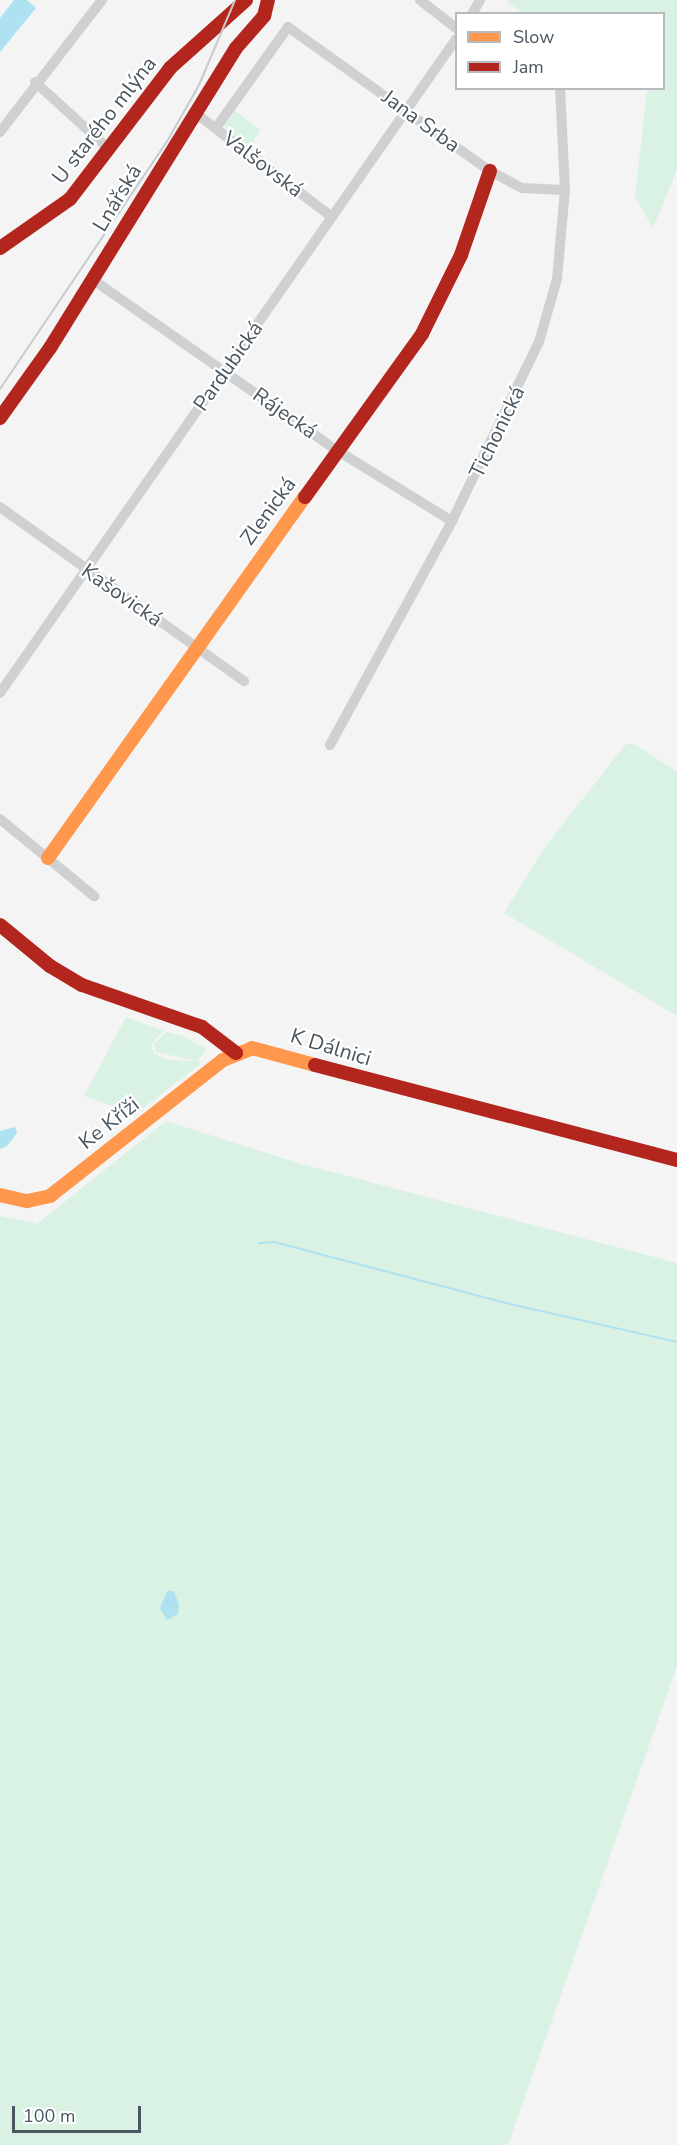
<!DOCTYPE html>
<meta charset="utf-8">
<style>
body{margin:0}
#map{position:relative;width:677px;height:2145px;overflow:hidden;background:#f4f4f4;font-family:"Nunito Sans",sans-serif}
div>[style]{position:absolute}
.green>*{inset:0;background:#d9f2e3}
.water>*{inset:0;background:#aee2f0}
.stream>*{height:2px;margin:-1px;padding:0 1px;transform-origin:1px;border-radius:1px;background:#aee2f0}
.street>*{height:10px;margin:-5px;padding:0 5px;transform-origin:5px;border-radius:5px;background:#ced0d2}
.slow>*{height:14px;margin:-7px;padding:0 7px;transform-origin:7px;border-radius:7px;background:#ff974d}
.jam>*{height:14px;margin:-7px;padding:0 7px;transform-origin:7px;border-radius:7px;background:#b3261e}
.rail>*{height:2px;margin:-1px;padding:0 1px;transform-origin:1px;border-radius:1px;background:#c9cacc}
span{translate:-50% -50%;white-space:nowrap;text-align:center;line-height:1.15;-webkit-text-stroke:4.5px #fff;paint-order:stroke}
.street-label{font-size:21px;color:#4a5661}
.legend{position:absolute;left:455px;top:12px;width:210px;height:78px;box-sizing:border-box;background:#fff;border:2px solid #b7bbc0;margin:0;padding:8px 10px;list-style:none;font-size:18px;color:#4a5661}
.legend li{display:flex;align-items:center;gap:12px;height:30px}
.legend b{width:30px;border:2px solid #b7bbc0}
.scale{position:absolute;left:12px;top:2106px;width:129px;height:27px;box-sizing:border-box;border:3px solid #4a5661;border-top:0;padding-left:8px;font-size:18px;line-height:21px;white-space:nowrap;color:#4a5661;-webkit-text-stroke:4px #fff;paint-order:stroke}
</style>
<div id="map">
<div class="green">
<div style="clip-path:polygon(506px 0,677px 0,677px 170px,653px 228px,635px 197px,647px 90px,643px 89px,664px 88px,664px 14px,522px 13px)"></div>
<div style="clip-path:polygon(235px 111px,261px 130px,249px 148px,227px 131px,225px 125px)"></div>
<div style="clip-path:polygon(633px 743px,677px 772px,677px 1016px,504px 913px,545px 847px,625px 745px)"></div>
<div style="clip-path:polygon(126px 1017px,163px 1031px,151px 1044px,154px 1053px,168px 1060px,199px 1061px,200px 1064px,136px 1114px,84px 1096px)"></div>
<div style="clip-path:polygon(166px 1032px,183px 1036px,207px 1049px,197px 1061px,156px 1052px,154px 1044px)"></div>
<div style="clip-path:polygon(166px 1121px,298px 1163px,677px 1263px,677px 1666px,508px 2145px,0 2145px,0 1216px,37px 1224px)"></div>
</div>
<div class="water">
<div style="clip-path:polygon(14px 0,27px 0,36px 8px,0 52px,0 18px)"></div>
<div style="clip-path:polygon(15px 1127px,17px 1133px,7px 1146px,0 1149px,0 1131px)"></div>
<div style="clip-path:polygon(167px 1591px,174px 1591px,179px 1605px,178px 1614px,167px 1620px,160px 1608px)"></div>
</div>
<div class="stream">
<div style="left:259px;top:1243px;width:15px;rotate:-4deg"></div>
<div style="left:274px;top:1242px;width:244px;rotate:14.7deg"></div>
<div style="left:510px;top:1304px;width:171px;rotate:12.8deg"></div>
</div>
<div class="street">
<div style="left:420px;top:0;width:46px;rotate:37.9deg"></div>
<div style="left:472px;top:14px;width:16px;rotate:-60deg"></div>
<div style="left:35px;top:82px;width:101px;rotate:42.2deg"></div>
<div style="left:194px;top:112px;width:173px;rotate:37.3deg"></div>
<div style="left:216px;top:128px;width:124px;rotate:-54.5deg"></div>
<div style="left:288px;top:27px;width:248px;rotate:35.5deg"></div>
<div style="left:490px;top:171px;width:36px;rotate:28deg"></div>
<div style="left:522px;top:188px;width:43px;rotate:2.7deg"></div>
<div style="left:0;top:132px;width:167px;rotate:-52.3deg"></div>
<div style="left:92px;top:279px;width:300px;rotate:35deg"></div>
<div style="left:338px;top:451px;width:134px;rotate:31.6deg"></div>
<div style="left:0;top:507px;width:300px;rotate:35.5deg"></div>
<div style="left:0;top:693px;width:797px;rotate:-55.11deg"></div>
<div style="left:330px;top:745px;width:255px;rotate:-61.4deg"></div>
<div style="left:452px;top:521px;width:199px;rotate:-64.1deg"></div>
<div style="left:539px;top:342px;width:66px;rotate:-74.1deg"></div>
<div style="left:557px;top:279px;width:89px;rotate:-84.9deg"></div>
<div style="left:565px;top:190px;width:102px;rotate:-92.8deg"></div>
<div style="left:0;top:819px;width:122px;rotate:39.3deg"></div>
</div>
<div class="slow">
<div style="left:48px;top:858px;width:443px;rotate:-54.6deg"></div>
<div style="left:0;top:1195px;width:28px;rotate:13deg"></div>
<div style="left:27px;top:1201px;width:24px;rotate:-12deg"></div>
<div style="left:50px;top:1196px;width:220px;rotate:-38.2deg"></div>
<div style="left:223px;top:1060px;width:31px;rotate:-22deg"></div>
<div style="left:252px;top:1048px;width:65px;rotate:15.1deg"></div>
</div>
<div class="jam">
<div style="left:0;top:248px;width:85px;rotate:-35deg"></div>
<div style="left:70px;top:199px;width:165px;rotate:-52.6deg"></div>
<div style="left:170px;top:68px;width:102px;rotate:-41.8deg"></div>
<div style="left:0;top:418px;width:86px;rotate:-54.5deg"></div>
<div style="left:50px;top:348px;width:353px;rotate:-58.2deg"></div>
<div style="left:236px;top:48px;width:43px;rotate:-48.8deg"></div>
<div style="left:264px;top:16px;width:16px;rotate:-76deg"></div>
<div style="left:305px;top:497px;width:201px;rotate:-54.3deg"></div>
<div style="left:422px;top:334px;width:88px;rotate:-63.7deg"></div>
<div style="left:461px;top:255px;width:89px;rotate:-71deg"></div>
<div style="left:0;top:925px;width:65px;rotate:39.4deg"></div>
<div style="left:50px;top:966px;width:37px;rotate:31deg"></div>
<div style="left:82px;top:985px;width:127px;rotate:19.3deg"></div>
<div style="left:202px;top:1027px;width:43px;rotate:37.4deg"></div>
<div style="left:315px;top:1065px;width:374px;rotate:14.7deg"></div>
</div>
<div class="rail">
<div style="left:0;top:389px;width:303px;rotate:-56deg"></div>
<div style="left:169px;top:138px;width:61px;rotate:-60.5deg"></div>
<div style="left:199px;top:85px;width:92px;rotate:-67deg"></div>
</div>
<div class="street-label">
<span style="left:104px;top:120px;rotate:-52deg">U starého mlýna</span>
<span style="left:421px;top:121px;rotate:36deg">Jana Srba</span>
<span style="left:263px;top:164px;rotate:37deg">Valšovská</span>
<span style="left:117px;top:198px;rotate:-59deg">Lnářská</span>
<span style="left:228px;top:366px;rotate:-55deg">Pardubická</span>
<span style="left:285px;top:413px;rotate:35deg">Rájecká</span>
<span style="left:497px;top:432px;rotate:-64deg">Tichonická</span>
<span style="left:268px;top:511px;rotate:-54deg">Zlenická</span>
<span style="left:122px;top:595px;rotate:35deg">Kašovická</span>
<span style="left:331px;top:1047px;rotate:17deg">K Dálnici</span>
<span style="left:109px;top:1123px;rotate:-38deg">Ke Kříži</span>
</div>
<ul class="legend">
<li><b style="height:8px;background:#ff974d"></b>Slow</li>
<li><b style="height:8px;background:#b3261e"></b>Jam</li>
</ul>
<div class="scale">100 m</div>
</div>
